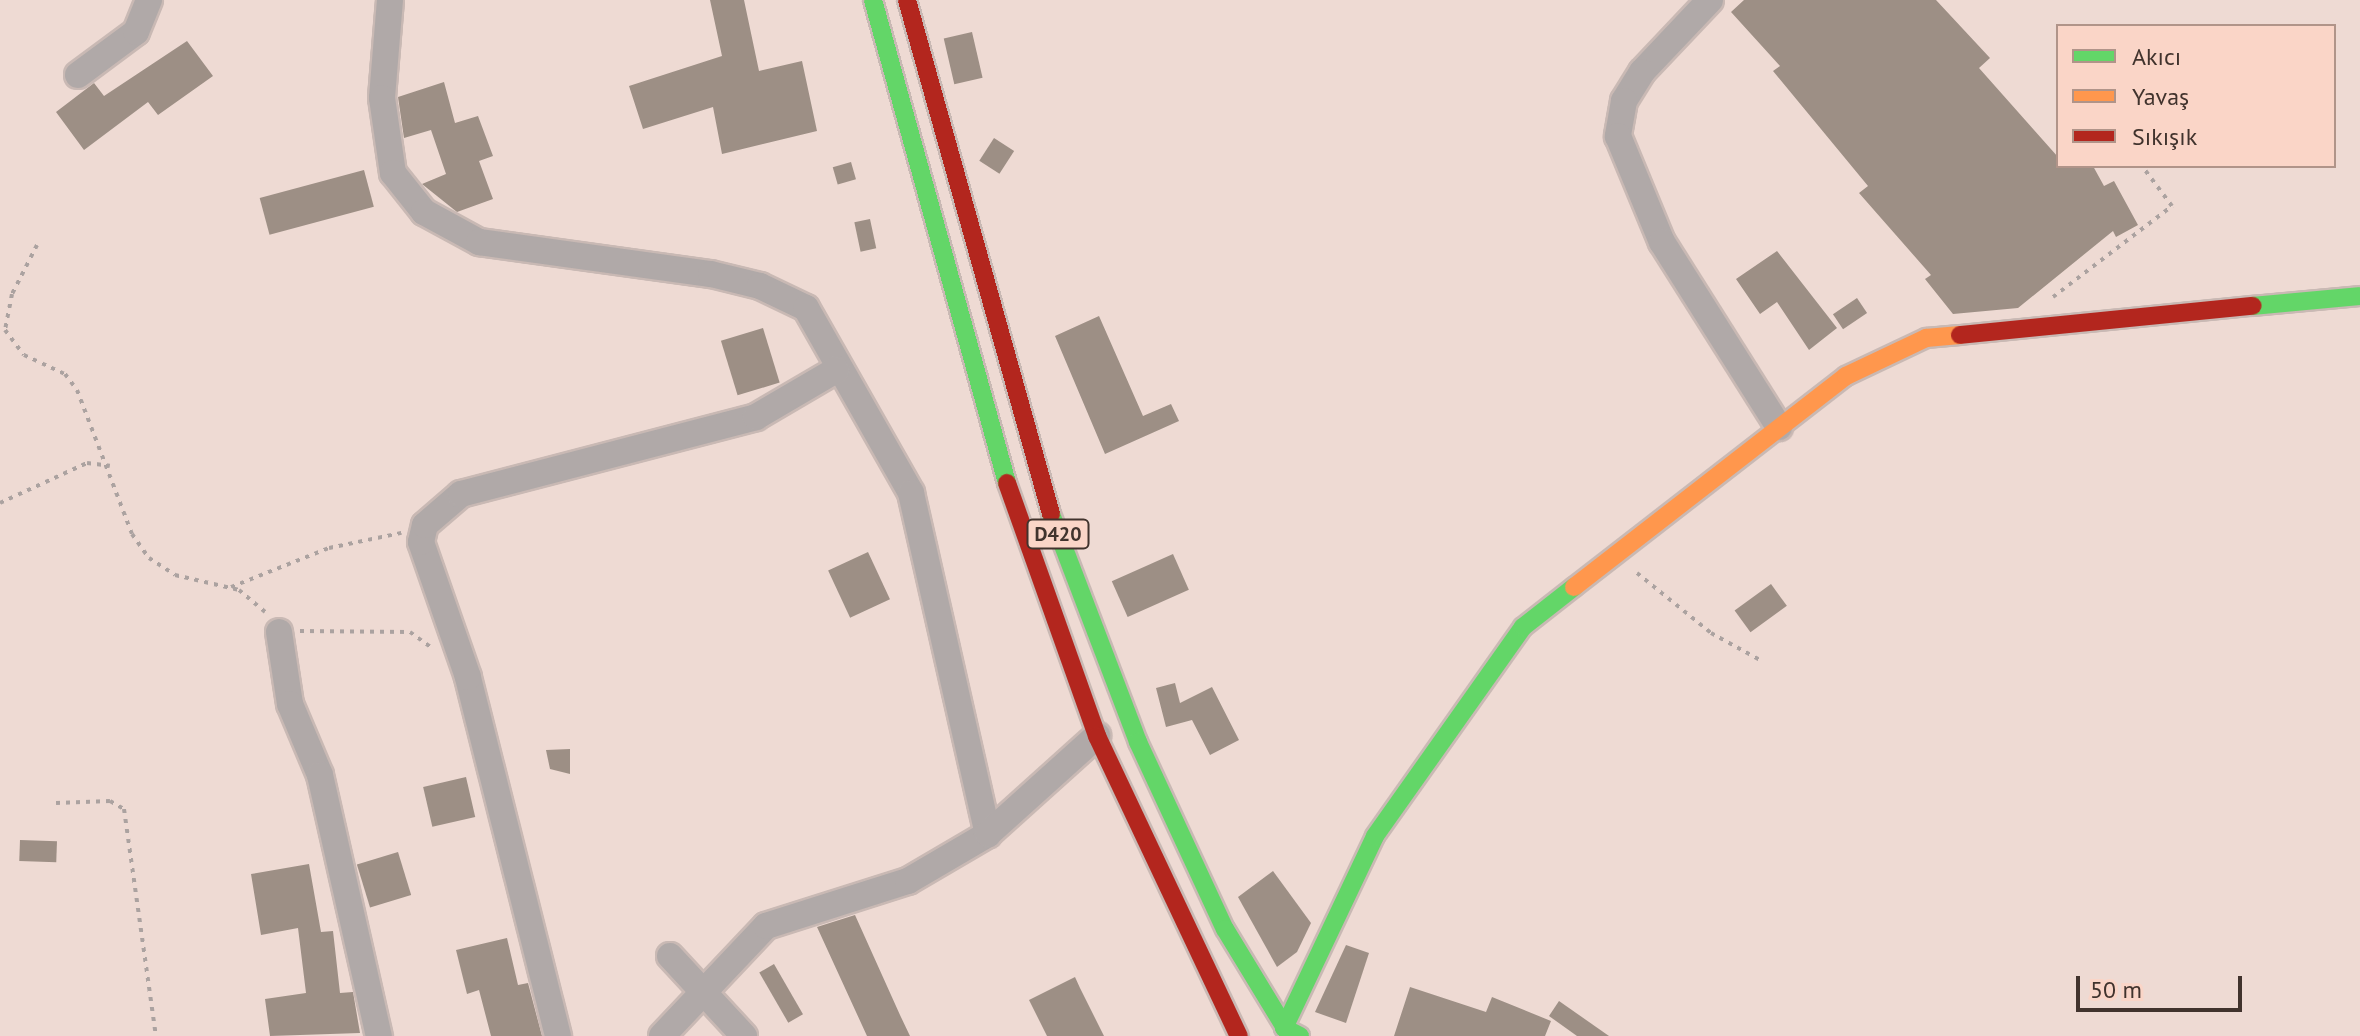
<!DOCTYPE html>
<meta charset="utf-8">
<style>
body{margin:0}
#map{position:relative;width:2360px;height:1036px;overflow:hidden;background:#eedad3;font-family:"PT Sans",sans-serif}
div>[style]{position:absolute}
.building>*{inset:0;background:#9d8f85;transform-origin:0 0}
.path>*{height:4px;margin-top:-2px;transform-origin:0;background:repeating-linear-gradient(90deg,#aba2a0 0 4px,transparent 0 10px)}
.roads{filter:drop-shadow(2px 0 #c9b9b4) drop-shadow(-2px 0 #c9b9b4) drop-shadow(0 2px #c9b9b4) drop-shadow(0 -2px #c9b9b4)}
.street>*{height:26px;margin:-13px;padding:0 13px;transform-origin:13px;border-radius:13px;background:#b0a9a8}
.fast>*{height:18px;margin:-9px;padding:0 9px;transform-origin:9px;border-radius:9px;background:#63d668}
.slow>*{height:18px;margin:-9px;padding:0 9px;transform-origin:9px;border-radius:9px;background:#ff974d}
.jam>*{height:18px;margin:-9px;padding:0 9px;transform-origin:9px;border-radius:9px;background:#b3261e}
span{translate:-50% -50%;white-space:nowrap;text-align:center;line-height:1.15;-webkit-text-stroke:8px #fad5c7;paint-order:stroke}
.shield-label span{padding:2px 6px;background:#fad5c7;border:2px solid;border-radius:6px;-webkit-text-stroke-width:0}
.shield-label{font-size:20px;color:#41332d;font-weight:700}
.legend{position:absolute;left:2056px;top:24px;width:280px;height:144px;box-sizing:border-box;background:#fad5c7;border:2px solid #b09489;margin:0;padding:10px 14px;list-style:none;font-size:24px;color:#41332d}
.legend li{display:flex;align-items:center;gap:16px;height:40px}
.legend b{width:40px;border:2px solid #b09489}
.scale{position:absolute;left:2076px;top:976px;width:166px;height:36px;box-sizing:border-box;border:4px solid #41332d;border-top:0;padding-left:10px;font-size:24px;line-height:28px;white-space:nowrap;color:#41332d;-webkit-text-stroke:6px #fad5c7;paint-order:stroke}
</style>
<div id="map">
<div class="building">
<div style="clip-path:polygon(710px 0,744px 0,759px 71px,802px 61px,817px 131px,722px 154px,713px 107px,643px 129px,629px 86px,722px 56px)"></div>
<div style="clip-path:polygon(1744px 0,1936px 0,1990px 58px,1979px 68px,2058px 157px,2058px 166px,2093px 166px,2104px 186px,2114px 181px,2138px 225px,2116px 237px,2113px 231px,2018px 308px,1953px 314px,1925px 279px,1931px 275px,1859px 193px,1868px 186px,1773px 71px,1780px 66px,1731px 12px)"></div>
<div style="left:972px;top:32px;width:47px;height:29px;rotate:77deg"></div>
<div style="clip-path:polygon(187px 41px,213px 76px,158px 115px,148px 102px,84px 150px,56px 112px,94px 83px,104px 96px)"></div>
<div style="clip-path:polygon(444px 82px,455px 123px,478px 116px,493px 156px,479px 161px,493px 199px,457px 212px,422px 184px,446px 174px,431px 130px,404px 138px,398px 97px)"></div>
<div style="left:994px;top:138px;width:24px;height:27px;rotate:33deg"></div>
<div style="left:851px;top:162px;width:18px;height:19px;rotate:74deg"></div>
<div style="left:364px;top:170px;width:38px;height:108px;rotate:75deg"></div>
<div style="left:870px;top:219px;width:30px;height:16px;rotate:78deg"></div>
<div style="clip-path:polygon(1777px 251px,1837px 328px,1809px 350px,1777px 302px,1760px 314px,1736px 279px)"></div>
<div style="left:1857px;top:298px;width:18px;height:29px;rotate:56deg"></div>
<div style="clip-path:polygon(1099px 316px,1143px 416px,1171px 404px,1179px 421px,1105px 454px,1055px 336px)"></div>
<div style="left:763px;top:328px;width:57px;height:44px;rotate:73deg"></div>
<div style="left:868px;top:552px;width:52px;height:44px;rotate:65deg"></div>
<div style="left:1173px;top:554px;width:39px;height:67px;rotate:66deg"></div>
<div style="left:1771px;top:584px;width:27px;height:45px;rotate:54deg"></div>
<div style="clip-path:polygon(1175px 683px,1180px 703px,1212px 687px,1239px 740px,1210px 755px,1192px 720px,1166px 727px,1156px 688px)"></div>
<div style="clip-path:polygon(570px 749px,570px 774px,550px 769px,546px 750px)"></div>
<div style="left:466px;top:777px;width:41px;height:44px;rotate:77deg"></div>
<div style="left:20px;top:840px;width:37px;height:21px;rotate:2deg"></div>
<div style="left:398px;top:852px;width:45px;height:43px;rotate:73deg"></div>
<div style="clip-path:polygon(309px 864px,321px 932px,333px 931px,340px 993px,353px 992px,360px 1033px,270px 1036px,265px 999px,306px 993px,298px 928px,261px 935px,251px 874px)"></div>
<div style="clip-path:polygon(1273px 871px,1311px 923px,1297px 952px,1277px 967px,1238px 897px)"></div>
<div style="clip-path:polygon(855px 915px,900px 1015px,910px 1036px,867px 1036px,817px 927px)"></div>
<div style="clip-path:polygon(507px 938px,518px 985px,528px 983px,542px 1036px,491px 1036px,479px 990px,467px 994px,456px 950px)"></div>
<div style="clip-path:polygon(1346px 945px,1369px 953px,1346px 1023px,1315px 1012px)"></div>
<div style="left:774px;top:964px;width:58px;height:17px;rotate:60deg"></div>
<div style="clip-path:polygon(1075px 977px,1080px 988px,1104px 1036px,1047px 1036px,1029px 1000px)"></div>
<div style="clip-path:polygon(1410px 987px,1486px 1012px,1492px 997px,1551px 1021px,1545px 1036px,1394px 1036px)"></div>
<div style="clip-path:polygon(1559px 1001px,1609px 1036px,1577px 1036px,1549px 1016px)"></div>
</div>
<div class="path">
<div style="left:37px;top:245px;width:55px;rotate:117deg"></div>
<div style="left:12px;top:294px;width:37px;rotate:101deg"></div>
<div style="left:5px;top:330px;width:31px;rotate:53deg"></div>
<div style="left:24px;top:355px;width:45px;rotate:24.9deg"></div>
<div style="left:65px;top:374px;width:20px;rotate:53deg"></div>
<div style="left:77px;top:390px;width:154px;rotate:69.1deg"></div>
<div style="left:132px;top:534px;width:29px;rotate:55deg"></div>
<div style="left:149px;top:558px;width:31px;rotate:33deg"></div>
<div style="left:175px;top:575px;width:66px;rotate:13.2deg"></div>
<div style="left:239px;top:590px;width:34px;rotate:40deg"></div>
<div style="left:2053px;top:297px;width:150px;rotate:-37.4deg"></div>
<div style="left:2172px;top:206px;width:50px;rotate:-126.9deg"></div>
<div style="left:0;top:503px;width:96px;rotate:-24.7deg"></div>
<div style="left:87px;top:463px;width:23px;rotate:7deg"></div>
<div style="left:1637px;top:573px;width:95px;rotate:39deg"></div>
<div style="left:1711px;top:633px;width:58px;rotate:28.8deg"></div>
<div style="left:231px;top:587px;width:105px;rotate:-21.7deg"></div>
<div style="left:329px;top:548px;width:74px;rotate:-11.8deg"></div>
<div style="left:300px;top:631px;width:110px;rotate:0.5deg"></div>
<div style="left:410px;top:632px;width:29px;rotate:36deg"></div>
<div style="left:56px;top:803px;width:54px;rotate:-2.1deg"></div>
<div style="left:110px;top:801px;width:16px;rotate:30deg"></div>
<div style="left:124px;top:809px;width:229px;rotate:82deg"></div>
</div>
<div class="roads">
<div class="street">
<div style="left:390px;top:0;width:98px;rotate:94.7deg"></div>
<div style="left:382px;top:98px;width:76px;rotate:81.7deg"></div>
<div style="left:393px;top:173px;width:50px;rotate:51.5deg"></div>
<div style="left:424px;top:212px;width:63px;rotate:28.6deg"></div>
<div style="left:479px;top:242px;width:234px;rotate:7.9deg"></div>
<div style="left:711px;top:274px;width:50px;rotate:13.8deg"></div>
<div style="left:760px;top:286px;width:51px;rotate:25.6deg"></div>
<div style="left:806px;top:308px;width:213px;rotate:60.4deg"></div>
<div style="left:911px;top:493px;width:350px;rotate:77.3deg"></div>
<div style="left:1710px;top:0;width:99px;rotate:133.4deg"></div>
<div style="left:1642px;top:72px;width:34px;rotate:122deg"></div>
<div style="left:1624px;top:101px;width:36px;rotate:100deg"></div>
<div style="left:1618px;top:136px;width:115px;rotate:67.5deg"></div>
<div style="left:1662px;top:242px;width:219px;rotate:57.7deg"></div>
<div style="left:78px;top:75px;width:72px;rotate:-36.6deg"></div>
<div style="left:136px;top:32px;width:35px;rotate:-68deg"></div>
<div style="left:279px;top:632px;width:73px;rotate:81.3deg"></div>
<div style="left:290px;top:704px;width:77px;rotate:67.1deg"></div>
<div style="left:320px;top:775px;width:268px;rotate:77.3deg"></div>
<div style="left:670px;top:956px;width:109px;rotate:47.2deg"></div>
<div style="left:558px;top:1036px;width:370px;rotate:-104.1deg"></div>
<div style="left:468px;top:677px;width:143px;rotate:-109.2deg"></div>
<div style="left:421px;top:542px;width:17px;rotate:-77deg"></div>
<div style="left:425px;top:525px;width:48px;rotate:-40.7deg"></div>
<div style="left:461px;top:494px;width:305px;rotate:-14.6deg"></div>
<div style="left:756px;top:417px;width:93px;rotate:-30.4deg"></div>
<div style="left:662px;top:1036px;width:151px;rotate:-46.6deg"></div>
<div style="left:766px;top:926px;width:149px;rotate:-17.6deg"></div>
<div style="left:908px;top:881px;width:93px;rotate:-30.4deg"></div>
<div style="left:988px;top:834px;width:147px;rotate:-42deg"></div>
</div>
<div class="fast">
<div style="left:873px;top:0;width:501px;rotate:74.49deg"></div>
<div style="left:2253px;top:306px;width:107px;rotate:-5.3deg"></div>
<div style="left:1051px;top:514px;width:244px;rotate:69.1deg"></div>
<div style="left:1138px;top:742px;width:206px;rotate:65.1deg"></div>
<div style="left:1225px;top:929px;width:125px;rotate:58.7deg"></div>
<div style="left:1300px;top:1036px;width:18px;rotate:-153deg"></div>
<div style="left:1284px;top:1028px;width:212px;rotate:-64.6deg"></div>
<div style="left:1375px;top:836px;width:256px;rotate:-54.7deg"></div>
<div style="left:1523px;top:627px;width:65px;rotate:-38.1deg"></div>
</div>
<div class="slow">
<div style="left:1574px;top:587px;width:344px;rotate:-37.8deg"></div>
<div style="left:1846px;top:376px;width:89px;rotate:-25.4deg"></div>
<div style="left:1926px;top:338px;width:34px;rotate:-5deg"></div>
</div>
<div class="jam">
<div style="left:907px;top:0;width:534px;rotate:74.35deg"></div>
<div style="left:1960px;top:335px;width:294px;rotate:-5.7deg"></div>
<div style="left:1007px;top:483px;width:269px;rotate:70.4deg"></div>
<div style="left:1097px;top:736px;width:332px;rotate:64.7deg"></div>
</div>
</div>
<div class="shield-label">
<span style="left:1058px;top:534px">D420</span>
</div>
<ul class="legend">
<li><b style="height:10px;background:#63d668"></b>Akıcı</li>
<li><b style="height:10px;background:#ff974d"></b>Yavaş</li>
<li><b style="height:10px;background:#b3261e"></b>Sıkışık</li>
</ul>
<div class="scale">50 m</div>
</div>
